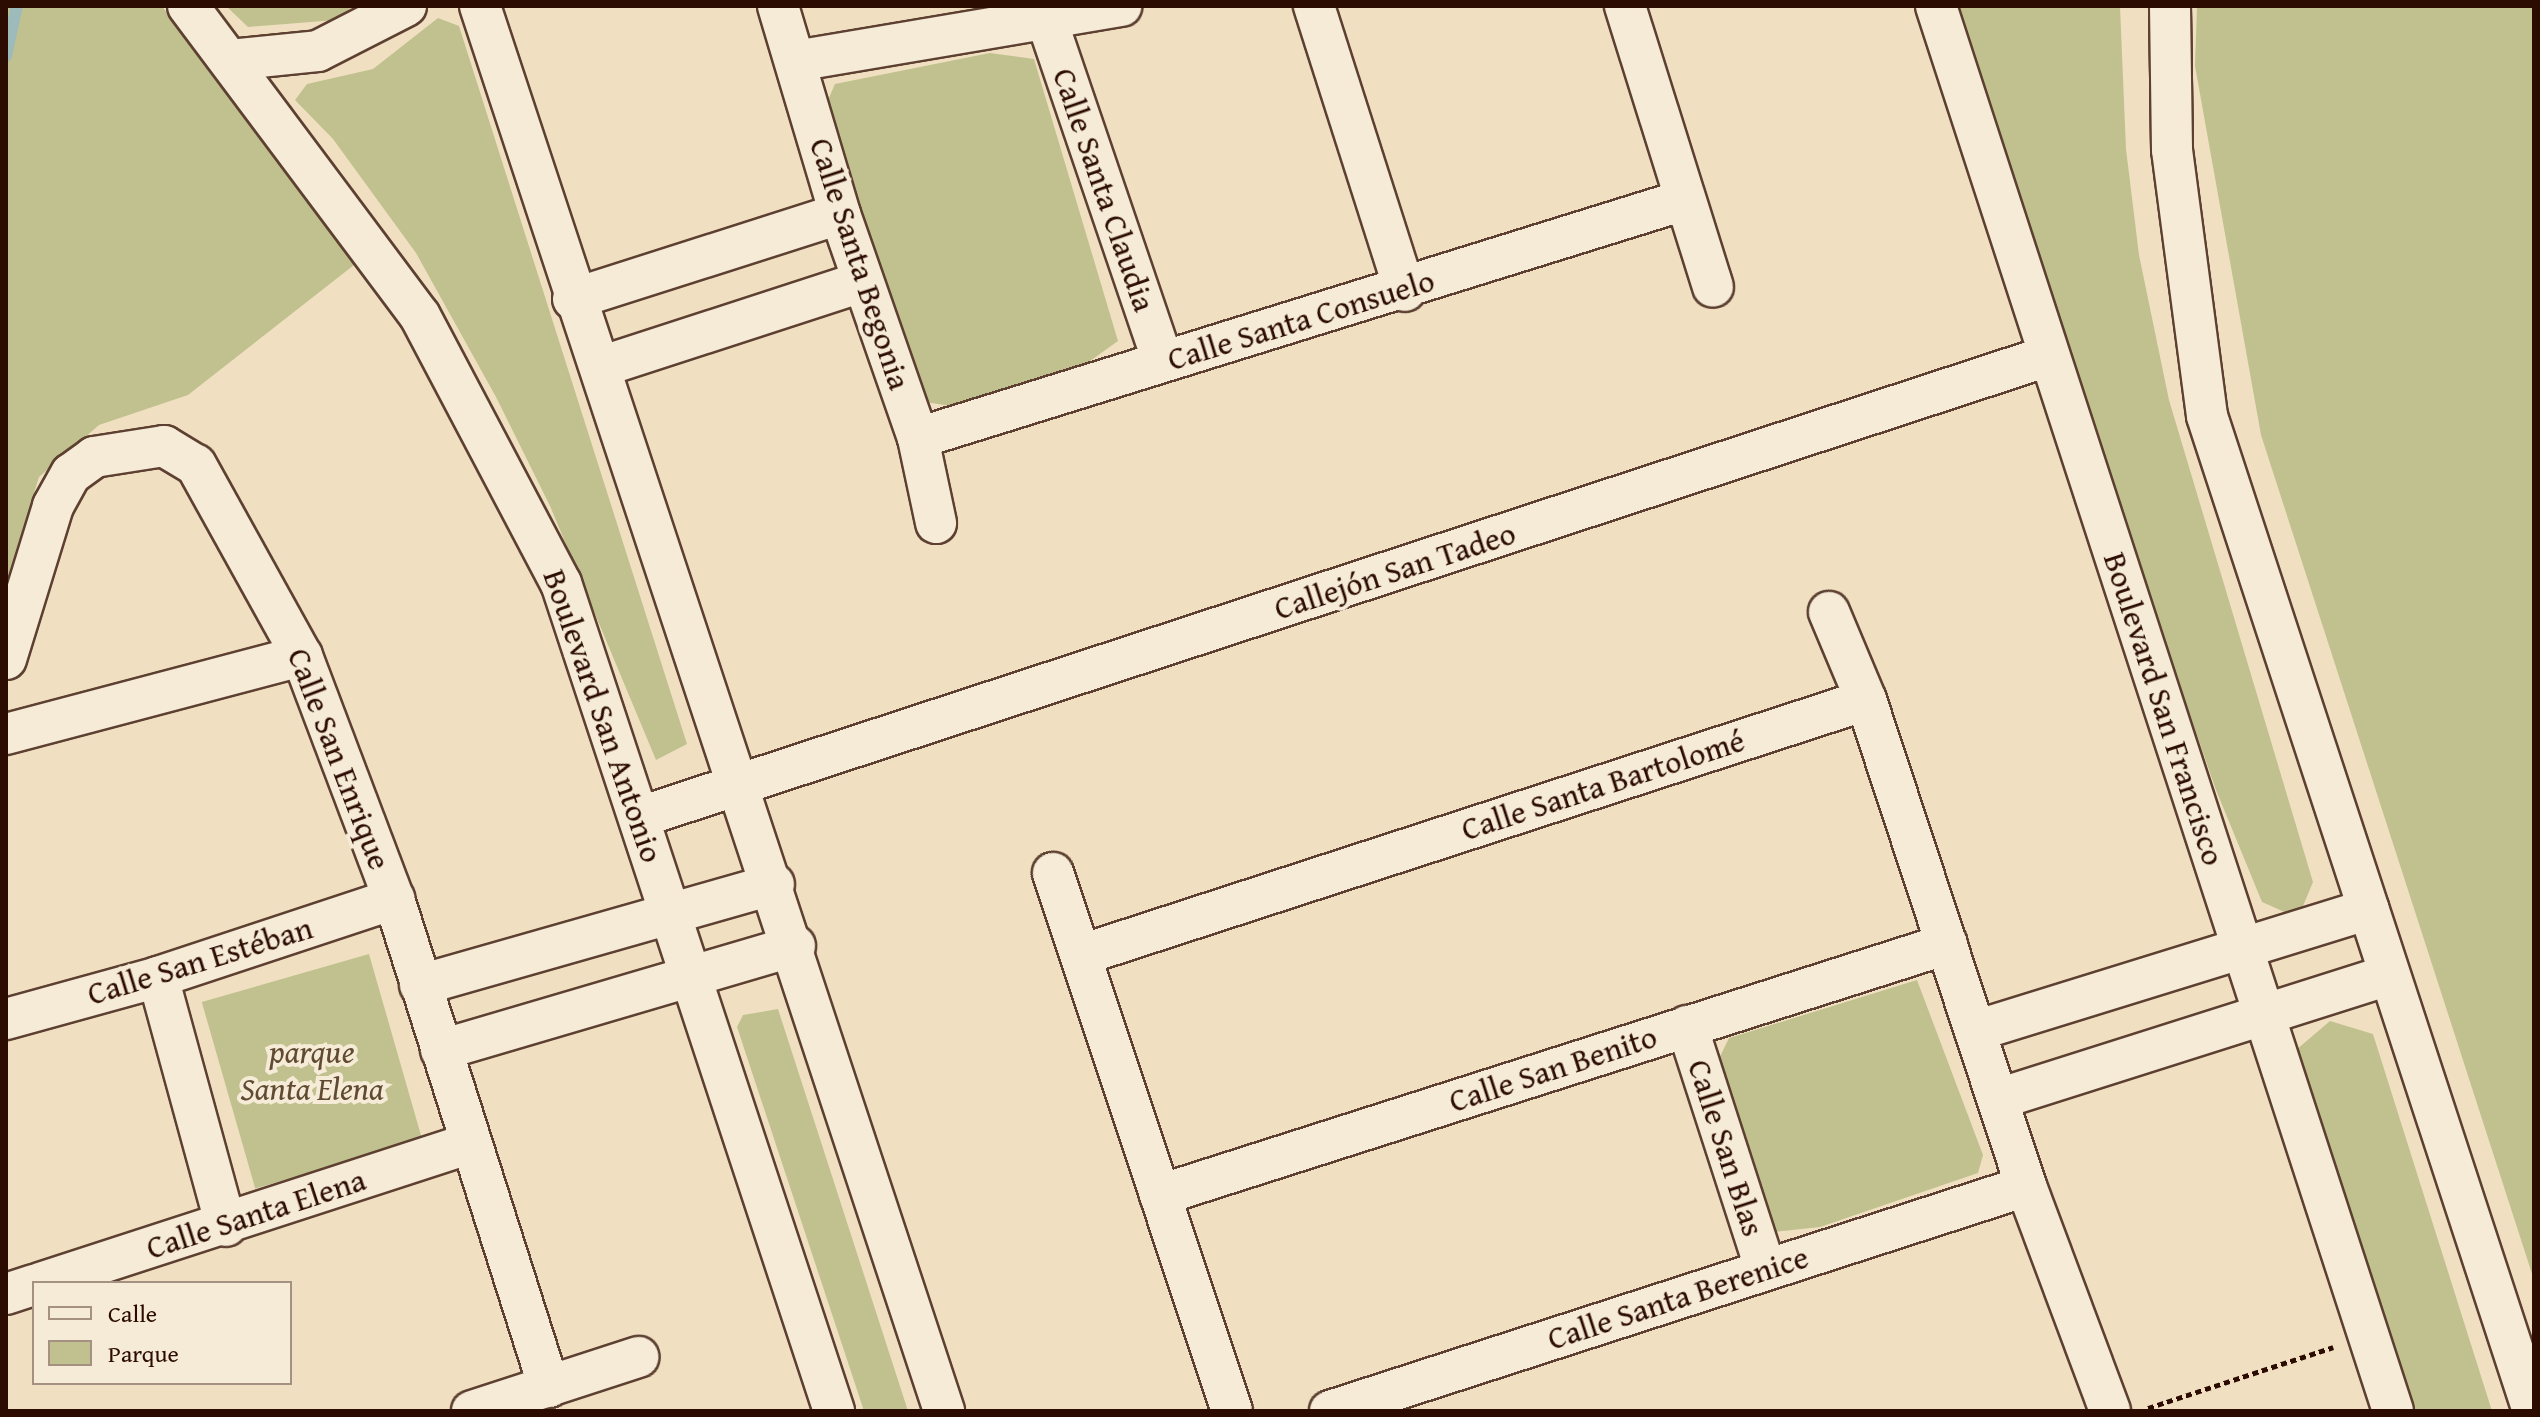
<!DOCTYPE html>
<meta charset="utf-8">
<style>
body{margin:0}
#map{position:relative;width:2540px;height:1417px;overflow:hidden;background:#f0e0c1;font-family:"Gentium Book Plus",serif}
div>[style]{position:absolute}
.green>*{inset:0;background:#c0c18e;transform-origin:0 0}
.stream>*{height:12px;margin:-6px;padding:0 6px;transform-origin:6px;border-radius:6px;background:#9dbbba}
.path>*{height:5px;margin-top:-2.5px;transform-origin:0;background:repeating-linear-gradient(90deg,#2c0b01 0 6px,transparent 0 10px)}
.roads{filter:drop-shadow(2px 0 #5d4031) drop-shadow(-2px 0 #5d4031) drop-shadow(0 2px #5d4031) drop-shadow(0 -2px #5d4031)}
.minor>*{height:40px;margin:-20px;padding:0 20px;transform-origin:20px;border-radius:20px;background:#f5ebd7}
span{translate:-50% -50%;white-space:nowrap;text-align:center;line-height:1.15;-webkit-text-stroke:8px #f5ebd7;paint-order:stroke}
.street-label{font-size:32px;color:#2c0b01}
.park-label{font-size:32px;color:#604b32;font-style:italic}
.frame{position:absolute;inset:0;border:8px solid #2c0b01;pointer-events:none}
.legend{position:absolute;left:32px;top:1281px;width:260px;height:104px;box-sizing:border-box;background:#f5ebd7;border:2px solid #a59181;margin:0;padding:10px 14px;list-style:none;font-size:24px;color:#2c0b01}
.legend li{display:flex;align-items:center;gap:16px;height:40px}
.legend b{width:40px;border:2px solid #a59181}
</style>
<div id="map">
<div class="green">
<div style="clip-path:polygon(6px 6px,162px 6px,354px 265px,188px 395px,99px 425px,39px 477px,6px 583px)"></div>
<div style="clip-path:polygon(226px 6px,353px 6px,336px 20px,248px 27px)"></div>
<div style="clip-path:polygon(1959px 6px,2120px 6px,2126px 149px,2139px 255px,2169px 400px,2313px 882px,2298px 918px,2262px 902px,2216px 790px,2057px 332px)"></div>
<div style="clip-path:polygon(2197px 6px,2534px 6px,2534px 1280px,2261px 435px,2195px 66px)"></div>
<div style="clip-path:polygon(438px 18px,459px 26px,687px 744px,656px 760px,550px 506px,496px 397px,416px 253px,333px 139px,295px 100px,307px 84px,373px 69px)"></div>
<div style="clip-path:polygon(990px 53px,1034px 59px,1118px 341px,1069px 376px,951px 406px,925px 402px,825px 107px,835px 84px)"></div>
<div style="left:369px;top:954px;width:194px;height:174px;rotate:74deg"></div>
<div style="clip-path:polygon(1917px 980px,1983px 1155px,1978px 1173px,1820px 1227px,1774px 1232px,1715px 1067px,1729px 1038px)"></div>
<div style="clip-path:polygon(778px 1009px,908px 1411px,864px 1411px,737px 1027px,743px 1015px)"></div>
<div style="clip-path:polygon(2330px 1021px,2373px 1034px,2492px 1411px,2415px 1411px,2296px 1050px)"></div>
</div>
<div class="stream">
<div style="left:6px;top:56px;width:51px;rotate:-77.6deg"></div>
</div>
<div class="path">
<div style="left:2148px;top:1408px;width:195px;rotate:-18.2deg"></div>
</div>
<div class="roads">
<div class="minor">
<div style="left:188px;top:6px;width:387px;rotate:53.2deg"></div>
<div style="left:420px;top:316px;width:302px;rotate:62.2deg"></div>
<div style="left:561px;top:583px;width:872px;rotate:71.75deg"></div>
<div style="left:480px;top:6px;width:1480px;rotate:71.72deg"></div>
<div style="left:778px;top:6px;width:217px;rotate:73.4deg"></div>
<div style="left:840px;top:214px;width:237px;rotate:70.8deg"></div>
<div style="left:918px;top:438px;width:87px;rotate:78deg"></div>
<div style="left:1314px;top:6px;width:299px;rotate:72.3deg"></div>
<div style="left:1625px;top:6px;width:294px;rotate:72.6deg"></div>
<div style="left:1936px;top:6px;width:1477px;rotate:71.98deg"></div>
<div style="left:2170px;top:6px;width:144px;rotate:89.2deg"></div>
<div style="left:2172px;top:150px;width:268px;rotate:82.5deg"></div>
<div style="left:2207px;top:416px;width:1047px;rotate:71.86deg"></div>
<div style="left:1046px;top:18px;width:362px;rotate:71.2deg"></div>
<div style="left:230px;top:60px;width:88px;rotate:-5.8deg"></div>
<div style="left:318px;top:51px;width:99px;rotate:-27.1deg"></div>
<div style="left:796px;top:61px;width:330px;rotate:-9.6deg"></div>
<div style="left:573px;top:299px;width:280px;rotate:-17.7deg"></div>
<div style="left:600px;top:367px;width:275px;rotate:-18deg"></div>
<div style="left:918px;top:438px;width:802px;rotate:-17.26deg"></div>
<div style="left:1829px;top:612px;width:95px;rotate:67.2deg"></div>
<div style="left:1866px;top:700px;width:512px;rotate:71.78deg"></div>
<div style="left:2026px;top:1186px;width:240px;rotate:69.5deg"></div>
<div style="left:6px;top:659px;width:160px;rotate:-72.9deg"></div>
<div style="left:53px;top:506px;width:37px;rotate:-61deg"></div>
<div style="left:71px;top:474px;width:29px;rotate:-36deg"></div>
<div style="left:94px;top:457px;width:71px;rotate:-8.9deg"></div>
<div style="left:164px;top:446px;width:37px;rotate:31deg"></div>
<div style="left:196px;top:465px;width:218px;rotate:61deg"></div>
<div style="left:302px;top:656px;width:260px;rotate:69.3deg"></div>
<div style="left:394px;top:899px;width:512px;rotate:72.38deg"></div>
<div style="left:6px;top:734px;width:306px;rotate:-14.8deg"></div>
<div style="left:640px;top:817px;width:1482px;rotate:-18.13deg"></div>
<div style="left:1053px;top:873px;width:567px;rotate:71.6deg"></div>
<div style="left:1081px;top:955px;width:825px;rotate:-18deg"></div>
<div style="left:158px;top:977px;width:258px;rotate:74.7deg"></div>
<div style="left:420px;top:985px;width:368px;rotate:-15.9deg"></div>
<div style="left:6px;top:1019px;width:158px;rotate:-15.4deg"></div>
<div style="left:158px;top:977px;width:249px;rotate:-18.3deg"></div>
<div style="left:1687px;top:1026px;width:256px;rotate:72.1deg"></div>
<div style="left:1975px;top:1031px;width:412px;rotate:-17.2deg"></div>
<div style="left:441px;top:1050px;width:369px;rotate:-16.4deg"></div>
<div style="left:1998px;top:1099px;width:410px;rotate:-17.6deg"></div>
<div style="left:1160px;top:1195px;width:826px;rotate:-17.69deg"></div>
<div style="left:40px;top:1283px;width:453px;rotate:-18deg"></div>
<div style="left:6px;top:1294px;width:29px;rotate:-18deg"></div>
<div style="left:472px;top:1411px;width:175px;rotate:-18deg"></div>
<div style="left:1330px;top:1411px;width:731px;rotate:-17.91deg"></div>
</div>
</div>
<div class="street-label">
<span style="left:1104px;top:190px;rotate:71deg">Calle Santa Claudia</span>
<span style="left:860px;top:264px;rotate:72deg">Calle Santa Begonia</span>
<span style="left:1301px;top:320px;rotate:-17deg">Calle Santa Consuelo</span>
<span style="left:1395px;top:571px;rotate:-18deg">Callejón San Tadeo</span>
<span style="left:2164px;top:709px;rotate:72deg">Boulevard San Francisco</span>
<span style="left:603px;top:716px;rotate:71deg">Boulevard San Antonio</span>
<span style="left:339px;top:759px;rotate:69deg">Calle San Enrique</span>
<span style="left:1603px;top:785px;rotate:-18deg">Calle Santa Bartolomé</span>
<span style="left:200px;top:961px;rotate:-17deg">Calle San Estéban</span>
<span style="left:1553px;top:1069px;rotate:-18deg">Calle San Benito</span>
<span style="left:1726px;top:1148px;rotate:72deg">Calle San Blas</span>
<span style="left:256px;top:1214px;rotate:-18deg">Calle Santa Elena</span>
<span style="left:1678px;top:1298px;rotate:-18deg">Calle Santa Berenice</span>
</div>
<div class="park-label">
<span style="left:312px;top:1071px">parque<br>Santa Elena</span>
</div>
<div class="frame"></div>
<ul class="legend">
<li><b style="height:10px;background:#f5ebd7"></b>Calle</li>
<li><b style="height:22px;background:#c0c18e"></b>Parque</li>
</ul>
</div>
